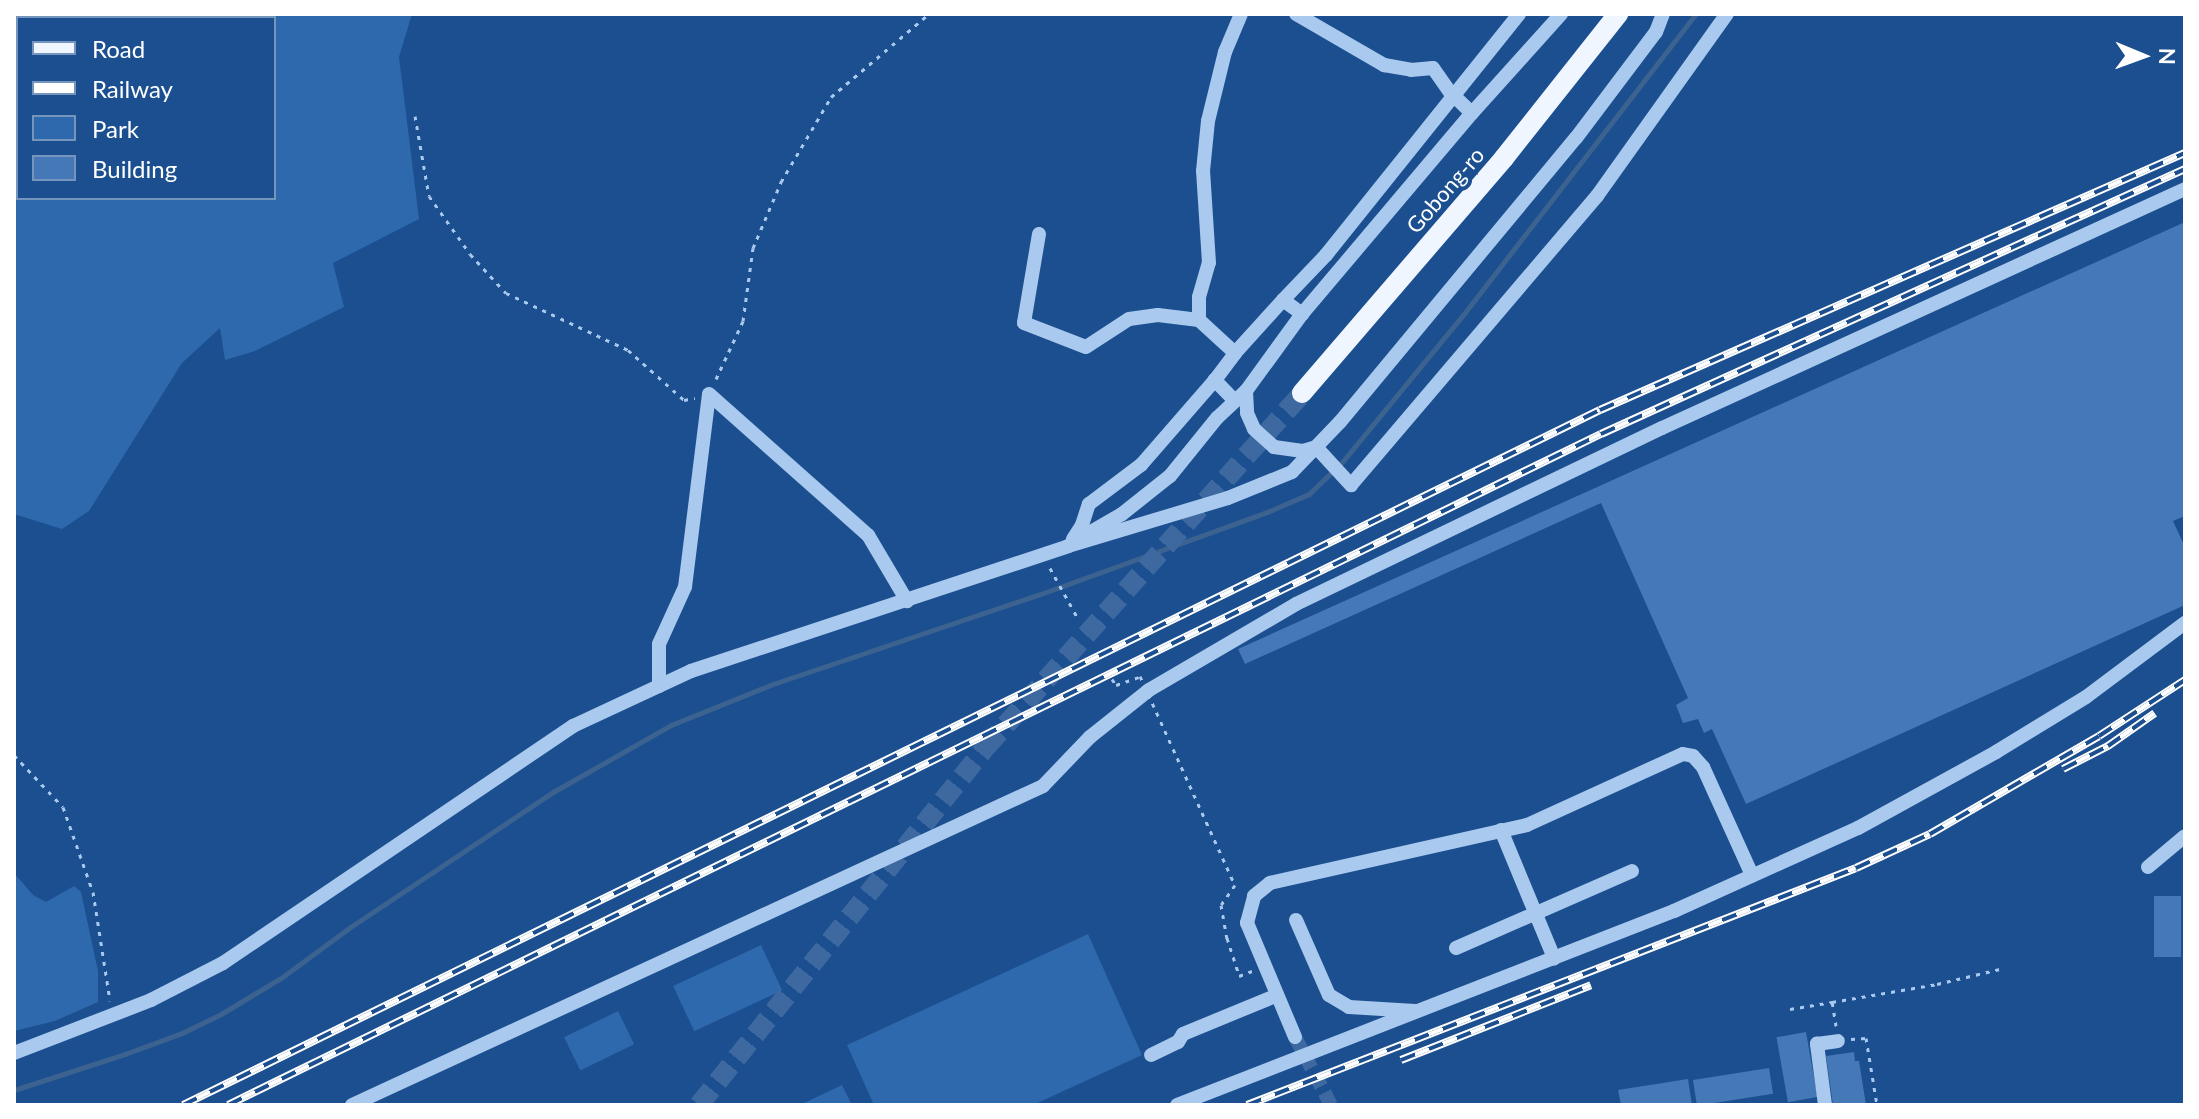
<!DOCTYPE html>
<style>
body{margin:0}
#map{position:relative;width:2199px;height:1119px;overflow:hidden;background:#1b4f8f;font-family:Lato,sans-serif}
div>[style]{position:absolute}
.green>*{inset:0;background:#2e69ad;transform-origin:0 0}
.stream>*{height:5px;margin:-2.5px;padding:0 2.5px;transform-origin:2.5px;border-radius:2.5px;background:#3c6290}
.building>*{inset:0;background:#4478b7;transform-origin:0 0}
.minor-tunnel>*{height:14px;margin-top:-7px;transform-origin:0;background:repeating-linear-gradient(90deg,#3d69a0 0 14px,transparent 0 21px)}
.major-tunnel>*{height:20px;margin-top:-10px;transform-origin:0;background:repeating-linear-gradient(90deg,#3d69a0 0 20px,transparent 0 30px)}
.path>*{height:3px;margin-top:-1.5px;transform-origin:0;background:repeating-linear-gradient(90deg,#a9c9ee 0 4px,transparent 0 10px)}
.minor>*{height:14px;margin:-7px;padding:0 7px;transform-origin:7px;border-radius:7px;background:#a9c9ee}
.major>*{height:20px;margin:-10px;padding:0 10px;transform-origin:10px;border-radius:10px;background:#f0f6ff}
.rail>*{height:8px;margin-top:-4px;transform-origin:0;background:repeating-linear-gradient(90deg,#1b4f8f 0 15px,#fff 0 30px);box-sizing:border-box;border-block:2px solid #fff}
.path-bridge>*{height:3px;margin-top:-1.5px;transform-origin:0;background:repeating-linear-gradient(90deg,#a9c9ee 0 4px,transparent 0 10px)}
span{translate:-50% -50%;white-space:nowrap;text-align:center;line-height:1.15;-webkit-text-stroke:8px #1b4f8f;paint-order:stroke}
.street-label{font-size:22px;color:#fff}
.frame{position:absolute;inset:0;border:16px solid #fff;pointer-events:none}
.legend{position:absolute;left:16px;top:16px;width:260px;height:184px;box-sizing:border-box;background:#1b4f8f;border:2px solid #7695bc;margin:0;padding:10px 14px;list-style:none;font-size:24px;color:#fff}
.legend li{display:flex;align-items:center;gap:16px;height:40px}
.legend b{width:40px;border:2px solid #7695bc}
.north{position:absolute;left:2103px;top:16px;width:80px;height:80px;-webkit-text-stroke:6px #1b4f8f;paint-order:stroke;rotate:91deg;font-size:22px;font-weight:700;line-height:32px;text-align:center;color:#fff}
.north::after{content:'';display:block;margin:auto;width:28px;height:36px;background:#fff;clip-path:polygon(50% 0,100% 100%,50% 72%,0 100%)}
</style>
<div id="map">
<div class="green">
<div style="clip-path:polygon(evenodd,14px 14px,412px 14px,399px 57px,419px 219px,333px 263px,344px 307px,255px 351px,225px 360px,220px 328px,182px 363px,89px 511px,62px 529px,14px 514px,14px 14px,18px 18px,274px 18px,274px 198px,18px 198px,18px 18px)"></div>
<div style="clip-path:polygon(14px 873px,33px 895px,46px 902px,74px 886px,81px 892px,98px 971px,98px 1002px,55px 1021px,14px 1031px)"></div>
<div style="clip-path:polygon(1088px 934px,1142px 1055px,1033px 1105px,874px 1105px,847px 1045px)"></div>
<div style="left:761px;top:945px;width:50px;height:97px;rotate:65deg"></div>
<div style="left:618px;top:1011px;width:37px;height:60px;rotate:64deg"></div>
<div style="clip-path:polygon(842px 1085px,852px 1105px,800px 1105px)"></div>
</div>
<div class="stream">
<div style="left:14px;top:1090px;width:117px;rotate:-18deg"></div>
<div style="left:125px;top:1054px;width:61px;rotate:-20.2deg"></div>
<div style="left:182px;top:1033px;width:43px;rotate:-26deg"></div>
<div style="left:221px;top:1014px;width:70px;rotate:-31deg"></div>
<div style="left:281px;top:978px;width:84px;rotate:-36.3deg"></div>
<div style="left:349px;top:928px;width:245px;rotate:-33.7deg"></div>
<div style="left:553px;top:792px;width:136px;rotate:-29.6deg"></div>
<div style="left:671px;top:725px;width:110px;rotate:-21.9deg"></div>
<div style="left:773px;top:684px;width:280px;rotate:-18.6deg"></div>
<div style="left:1038px;top:595px;width:244px;rotate:-19.9deg"></div>
<div style="left:1267px;top:512px;width:46px;rotate:-23.2deg"></div>
<div style="left:1309px;top:494px;width:47px;rotate:-44.1deg"></div>
<div style="left:1343px;top:461px;width:189px;rotate:-50.6deg"></div>
<div style="left:1463px;top:315px;width:381px;rotate:-52.3deg"></div>
</div>
<div class="building">
<div style="clip-path:polygon(2185px 222px,2185px 516px,2173px 521px,2185px 547px,2185px 605px,1746px 804px,1712px 729px,1704px 733px,1698px 719px,1683px 723px,1676px 705px,1688px 698px,1601px 503px,1245px 664px,1238px 649px)"></div>
<div style="left:2154px;top:896px;width:27px;height:61px"></div>
<div style="left:1806px;top:1032px;width:66px;height:30px;rotate:80deg"></div>
<div style="clip-path:polygon(1854px 1052px,1855px 1061px,1859px 1061px,1866px 1105px,1833px 1105px,1826px 1056px)"></div>
<div style="left:1769px;top:1068px;width:26px;height:77px;rotate:81deg"></div>
<div style="clip-path:polygon(1688px 1079px,1692px 1105px,1621px 1105px,1618px 1090px)"></div>
</div>
<div class="minor-tunnel">
<div style="left:1295px;top:1037px;width:77px;rotate:62.1deg"></div>
</div>
<div class="major-tunnel">
<div style="left:699px;top:1105px;width:459px;rotate:-51.3deg"></div>
<div style="left:986px;top:747px;width:475px;rotate:-48.2deg"></div>
</div>
<div class="path">
<div style="left:415px;top:116px;width:81px;rotate:80.1deg"></div>
<div style="left:429px;top:196px;width:71px;rotate:54.7deg"></div>
<div style="left:470px;top:254px;width:53px;rotate:47.3deg"></div>
<div style="left:506px;top:293px;width:135px;rotate:25deg"></div>
<div style="left:628px;top:350px;width:75px;rotate:41.8deg"></div>
<div style="left:684px;top:400px;width:11px;rotate:-10deg"></div>
<div style="left:716px;top:379px;width:64px;rotate:-65deg"></div>
<div style="left:743px;top:321px;width:74px;rotate:-82.2deg"></div>
<div style="left:753px;top:248px;width:72px;rotate:-67deg"></div>
<div style="left:781px;top:182px;width:99px;rotate:-59.5deg"></div>
<div style="left:831px;top:97px;width:128px;rotate:-40.3deg"></div>
<div style="left:1050px;top:568px;width:56px;rotate:61.1deg"></div>
<div style="left:1112px;top:679px;width:7px;rotate:56deg"></div>
<div style="left:1116px;top:685px;width:24px;rotate:-19deg"></div>
<div style="left:14px;top:755px;width:71px;rotate:46.7deg"></div>
<div style="left:63px;top:807px;width:90px;rotate:70.6deg"></div>
<div style="left:93px;top:892px;width:110px;rotate:81.1deg"></div>
<div style="left:1235px;top:885px;width:24px;rotate:125deg"></div>
<div style="left:1221px;top:905px;width:34px;rotate:80deg"></div>
<div style="left:1227px;top:938px;width:40px;rotate:72deg"></div>
<div style="left:1239px;top:976px;width:14px;rotate:-21deg"></div>
<div style="left:1790px;top:1009px;width:43px;rotate:-9.5deg"></div>
<div style="left:1836px;top:1026px;width:24px;rotate:-99deg"></div>
<div style="left:1832px;top:1002px;width:107px;rotate:-9.7deg"></div>
<div style="left:1937px;top:984px;width:69px;rotate:-13.4deg"></div>
<div style="left:1851px;top:1039px;width:15px;rotate:-4deg"></div>
<div style="left:1866px;top:1038px;width:68px;rotate:80.7deg"></div>
</div>
<div class="minor">
<div style="left:1296px;top:14px;width:102px;rotate:30.1deg"></div>
<div style="left:1384px;top:65px;width:27px;rotate:10deg"></div>
<div style="left:1411px;top:70px;width:22px;rotate:-5deg"></div>
<div style="left:1433px;top:68px;width:29px;rotate:55deg"></div>
<div style="left:1450px;top:92px;width:30px;rotate:44deg"></div>
<div style="left:1039px;top:234px;width:90px;rotate:99.6deg"></div>
<div style="left:1024px;top:323px;width:66px;rotate:21.2deg"></div>
<div style="left:1086px;top:347px;width:51px;rotate:-33.1deg"></div>
<div style="left:1129px;top:319px;width:29px;rotate:-8deg"></div>
<div style="left:1158px;top:315px;width:41px;rotate:7deg"></div>
<div style="left:1199px;top:320px;width:49px;rotate:42.5deg"></div>
<div style="left:1283px;top:300px;width:62px;rotate:-46.3deg"></div>
<div style="left:1326px;top:255px;width:309px;rotate:-51.3deg"></div>
<div style="left:1199px;top:320px;width:23px;rotate:-90deg"></div>
<div style="left:1199px;top:297px;width:35px;rotate:-74deg"></div>
<div style="left:1209px;top:263px;width:92px;rotate:-93.7deg"></div>
<div style="left:1203px;top:171px;width:50px;rotate:-84.3deg"></div>
<div style="left:1208px;top:121px;width:71px;rotate:-76.2deg"></div>
<div style="left:1225px;top:52px;width:41px;rotate:-67.2deg"></div>
<div style="left:1246px;top:391px;width:22px;rotate:87deg"></div>
<div style="left:1247px;top:413px;width:17px;rotate:66deg"></div>
<div style="left:1254px;top:429px;width:27px;rotate:42deg"></div>
<div style="left:1274px;top:447px;width:29px;rotate:8deg"></div>
<div style="left:1303px;top:451px;width:14px;rotate:-17deg"></div>
<div style="left:709px;top:394px;width:213px;rotate:41.6deg"></div>
<div style="left:868px;top:535px;width:77px;rotate:59.4deg"></div>
<div style="left:1234px;top:400px;width:28px;rotate:-134deg"></div>
<div style="left:1215px;top:380px;width:34px;rotate:-53deg"></div>
<div style="left:1235px;top:353px;width:72px;rotate:-47.8deg"></div>
<div style="left:1283px;top:300px;width:24px;rotate:36deg"></div>
<div style="left:1316px;top:447px;width:52px;rotate:47.4deg"></div>
<div style="left:1351px;top:485px;width:380px;rotate:-49.6deg"></div>
<div style="left:1597px;top:196px;width:224px;rotate:-54.5deg"></div>
<div style="left:1082px;top:537px;width:46px;rotate:-29.9deg"></div>
<div style="left:1122px;top:514px;width:61px;rotate:-38.4deg"></div>
<div style="left:1170px;top:476px;width:75px;rotate:-51deg"></div>
<div style="left:1217px;top:418px;width:40px;rotate:-43deg"></div>
<div style="left:1246px;top:391px;width:95px;rotate:-54deg"></div>
<div style="left:1302px;top:314px;width:263px;rotate:-49.8deg"></div>
<div style="left:1472px;top:113px;width:133px;rotate:-48deg"></div>
<div style="left:1073px;top:539px;width:17px;rotate:-57deg"></div>
<div style="left:1082px;top:525px;width:22px;rotate:-72deg"></div>
<div style="left:1089px;top:504px;width:65px;rotate:-36.9deg"></div>
<div style="left:1141px;top:465px;width:113px;rotate:-49deg"></div>
<div style="left:659px;top:686px;width:42px;rotate:-90deg"></div>
<div style="left:659px;top:644px;width:63px;rotate:-65.5deg"></div>
<div style="left:685px;top:587px;width:194px;rotate:-82.9deg"></div>
<div style="left:1501px;top:830px;width:139px;rotate:67.5deg"></div>
<div style="left:2148px;top:867px;width:48px;rotate:-40deg"></div>
<div style="left:1296px;top:920px;width:82px;rotate:66.3deg"></div>
<div style="left:1329px;top:995px;width:23px;rotate:31deg"></div>
<div style="left:1349px;top:1007px;width:66px;rotate:3.5deg"></div>
<div style="left:1456px;top:948px;width:192px;rotate:-23.6deg"></div>
<div style="left:1295px;top:1037px;width:124px;rotate:-112.8deg"></div>
<div style="left:1247px;top:923px;width:28px;rotate:-75deg"></div>
<div style="left:1254px;top:896px;width:21px;rotate:-39deg"></div>
<div style="left:1270px;top:883px;width:263px;rotate:-12.7deg"></div>
<div style="left:1527px;top:825px;width:171px;rotate:-24.5deg"></div>
<div style="left:1683px;top:754px;width:10px;rotate:11deg"></div>
<div style="left:1693px;top:756px;width:15px;rotate:48deg"></div>
<div style="left:1703px;top:767px;width:119px;rotate:65.6deg"></div>
<div style="left:14px;top:1053px;width:147px;rotate:-21.1deg"></div>
<div style="left:151px;top:1000px;width:81px;rotate:-27.2deg"></div>
<div style="left:223px;top:963px;width:423px;rotate:-34.1deg"></div>
<div style="left:573px;top:726px;width:130px;rotate:-25deg"></div>
<div style="left:691px;top:671px;width:397px;rotate:-18.3deg"></div>
<div style="left:1068px;top:546px;width:167px;rotate:-16.7deg"></div>
<div style="left:1228px;top:498px;width:69px;rotate:-22.1deg"></div>
<div style="left:1292px;top:472px;width:69px;rotate:-46.2deg"></div>
<div style="left:1340px;top:422px;width:369px;rotate:-50.3deg"></div>
<div style="left:1576px;top:138px;width:133px;rotate:-53deg"></div>
<div style="left:1656px;top:32px;width:19px;rotate:-69deg"></div>
<div style="left:1151px;top:1055px;width:30px;rotate:-26deg"></div>
<div style="left:1178px;top:1042px;width:9px;rotate:-58deg"></div>
<div style="left:1183px;top:1034px;width:100px;rotate:-22.4deg"></div>
<div style="left:352px;top:1105px;width:761px;rotate:-24.78deg"></div>
<div style="left:1043px;top:786px;width:68px;rotate:-46.2deg"></div>
<div style="left:1090px;top:737px;width:75px;rotate:-38.5deg"></div>
<div style="left:1149px;top:690px;width:170px;rotate:-30.3deg"></div>
<div style="left:1296px;top:604px;width:406px;rotate:-25.7deg"></div>
<div style="left:1662px;top:428px;width:575px;rotate:-24.56deg"></div>
<div style="left:1177px;top:1105px;width:534px;rotate:-21.32deg"></div>
<div style="left:1674px;top:911px;width:202px;rotate:-24.3deg"></div>
<div style="left:1858px;top:828px;width:158px;rotate:-28.8deg"></div>
<div style="left:1996px;top:752px;width:105px;rotate:-31.4deg"></div>
<div style="left:2086px;top:697px;width:124px;rotate:-36.8deg"></div>
<div style="left:1825px;top:1105px;width:62px;rotate:-97.5deg"></div>
<div style="left:1817px;top:1044px;width:21px;rotate:-8deg"></div>
</div>
<div class="major">
<div style="left:1302px;top:393px;width:310px;rotate:-49.3deg"></div>
<div style="left:1504px;top:158px;width:184px;rotate:-51.6deg"></div>
</div>
<div class="rail">
<div style="left:2063px;top:769px;width:51px;rotate:-27.1deg"></div>
<div style="left:2108px;top:746px;width:57px;rotate:-35.1deg"></div>
<div style="left:1401px;top:1060px;width:204px;rotate:-21.5deg"></div>
<div style="left:183px;top:1105px;width:1578px;rotate:-26.13deg"></div>
<div style="left:1600px;top:410px;width:639px;rotate:-23.72deg"></div>
<div style="left:228px;top:1105px;width:1528px;rotate:-26.05deg"></div>
<div style="left:1601px;top:434px;width:641px;rotate:-24.41deg"></div>
<div style="left:1247px;top:1105px;width:653px;rotate:-21.26deg"></div>
<div style="left:1856px;top:868px;width:81px;rotate:-24.7deg"></div>
<div style="left:1930px;top:834px;width:195px;rotate:-30.1deg"></div>
<div style="left:2099px;top:736px;width:103px;rotate:-33.1deg"></div>
</div>
<div class="path-bridge">
<div style="left:1140px;top:676px;width:230px;rotate:65.6deg"></div>
</div>
<div class="street-label">
<span style="left:1445px;top:190px;rotate:-49deg">Gobong-ro</span>
</div>
<div class="frame"></div>
<ul class="legend">
<li><b style="height:10px;background:#f0f6ff"></b>Road</li>
<li><b style="height:10px;background:#fff"></b>Railway</li>
<li><b style="height:22px;background:#2e69ad"></b>Park</li>
<li><b style="height:22px;background:#4478b7"></b>Building</li>
</ul>
<div class="north">N</div>
</div>
